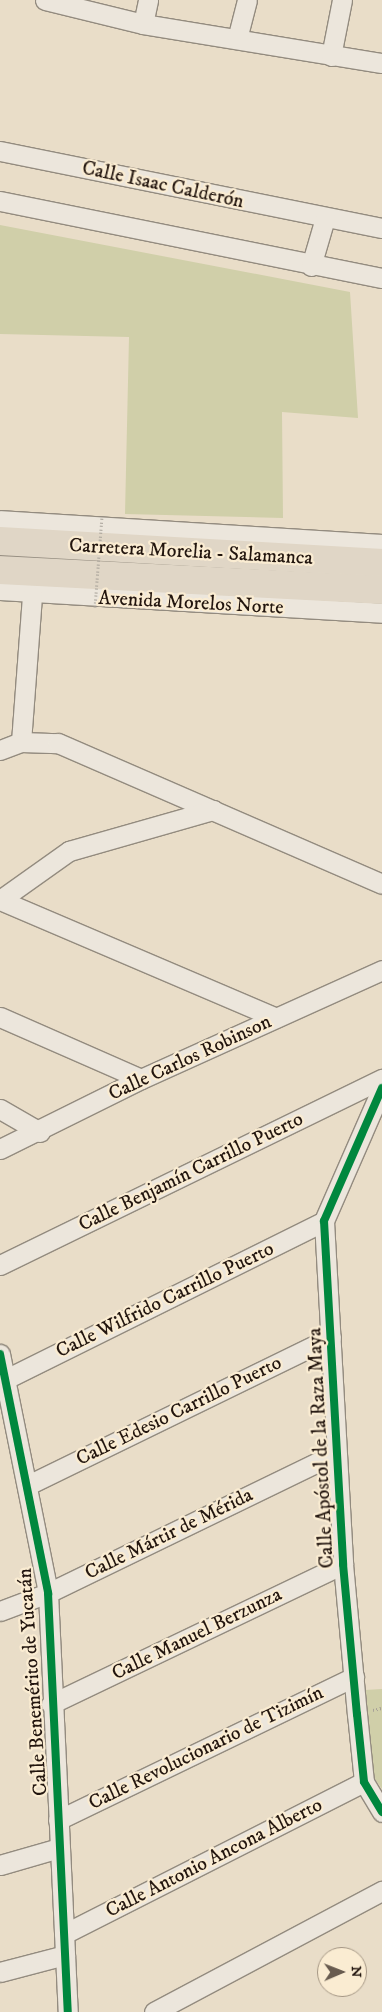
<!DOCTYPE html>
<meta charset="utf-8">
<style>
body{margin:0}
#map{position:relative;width:382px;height:2012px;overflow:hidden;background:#e9ddc8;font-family:"IM FELL DW Pica",serif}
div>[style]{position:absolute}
.green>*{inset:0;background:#d0cfa9}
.path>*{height:3px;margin-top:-1.5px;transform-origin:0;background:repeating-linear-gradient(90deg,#a6a097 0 1px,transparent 0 3.5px)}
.roads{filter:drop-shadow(1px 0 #938b7f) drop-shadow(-1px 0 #938b7f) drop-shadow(0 1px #938b7f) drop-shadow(0 -1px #938b7f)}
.minor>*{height:19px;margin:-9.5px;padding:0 9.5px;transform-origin:9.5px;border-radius:9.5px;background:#ece6dc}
.highway>*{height:28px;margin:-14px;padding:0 14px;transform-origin:14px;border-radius:14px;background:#e0d6c6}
.path-bridge>*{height:3px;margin-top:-1.5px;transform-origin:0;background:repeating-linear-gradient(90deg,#a6a097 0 1px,transparent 0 3.5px)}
.cycleway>*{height:8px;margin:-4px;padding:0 4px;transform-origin:4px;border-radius:4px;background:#00873e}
span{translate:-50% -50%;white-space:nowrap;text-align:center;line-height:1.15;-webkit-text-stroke:4.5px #faecd2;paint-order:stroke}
.street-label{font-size:20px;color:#22150e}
.north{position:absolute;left:317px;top:1947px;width:50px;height:50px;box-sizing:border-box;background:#faecd2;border:1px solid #a49684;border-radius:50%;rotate:89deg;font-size:14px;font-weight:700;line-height:20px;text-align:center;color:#22150e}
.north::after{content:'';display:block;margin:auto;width:18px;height:22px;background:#685b4f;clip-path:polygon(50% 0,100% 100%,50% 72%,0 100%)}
</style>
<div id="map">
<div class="green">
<div style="clip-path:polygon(0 225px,350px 292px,358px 418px,282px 412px,283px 518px,125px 514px,129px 337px,0 334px)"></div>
<div style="clip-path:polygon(382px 1689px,382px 1789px,370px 1772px,365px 1690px)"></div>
</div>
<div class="path">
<div style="left:373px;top:1710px;width:9px;rotate:-13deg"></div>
</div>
<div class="roads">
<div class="minor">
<div style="left:45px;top:0;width:101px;rotate:13.8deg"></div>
<div style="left:143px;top:24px;width:242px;rotate:9.3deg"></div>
<div style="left:143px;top:24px;width:25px;rotate:-78deg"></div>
<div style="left:237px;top:39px;width:40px;rotate:-75.6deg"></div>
<div style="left:331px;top:56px;width:57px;rotate:-78.9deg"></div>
<div style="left:0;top:151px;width:390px;rotate:11.4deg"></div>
<div style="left:0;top:201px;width:390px;rotate:11.4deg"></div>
<div style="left:311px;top:266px;width:50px;rotate:-73.7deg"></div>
<div style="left:0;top:520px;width:383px;rotate:3.6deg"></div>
<div style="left:0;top:590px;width:383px;rotate:3.4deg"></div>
<div style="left:21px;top:742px;width:147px;rotate:-85.7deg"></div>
<div style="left:0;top:750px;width:22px;rotate:-21deg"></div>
<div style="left:21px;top:742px;width:37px;rotate:2deg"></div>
<div style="left:58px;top:743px;width:353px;rotate:23.5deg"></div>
<div style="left:0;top:900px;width:300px;rotate:23.1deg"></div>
<div style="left:0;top:900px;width:85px;rotate:-35.4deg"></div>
<div style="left:69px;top:851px;width:150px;rotate:-15.9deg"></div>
<div style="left:0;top:1017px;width:154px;rotate:23.7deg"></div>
<div style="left:382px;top:1088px;width:145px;rotate:113.6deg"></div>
<div style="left:324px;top:1221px;width:344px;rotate:86.8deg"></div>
<div style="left:343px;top:1564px;width:151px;rotate:84.7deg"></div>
<div style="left:357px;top:1714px;width:68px;rotate:84.1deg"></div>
<div style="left:364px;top:1782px;width:35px;rotate:59deg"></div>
<div style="left:0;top:1109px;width:46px;rotate:29.9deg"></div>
<div style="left:0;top:1149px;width:157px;rotate:-26.4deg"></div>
<div style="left:141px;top:1079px;width:265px;rotate:-24.3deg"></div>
<div style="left:0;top:1265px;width:425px;rotate:-26deg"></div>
<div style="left:0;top:1354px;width:244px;rotate:78.6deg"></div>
<div style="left:48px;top:1593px;width:419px;rotate:87.3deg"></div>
<div style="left:6px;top:1379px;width:355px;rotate:-26.4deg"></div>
<div style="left:28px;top:1485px;width:337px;rotate:-26deg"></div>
<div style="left:0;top:1611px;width:51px;rotate:-20.6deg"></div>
<div style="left:48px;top:1593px;width:320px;rotate:-25.9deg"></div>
<div style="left:51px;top:1704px;width:324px;rotate:-25.6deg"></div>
<div style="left:58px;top:1820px;width:329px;rotate:-25.8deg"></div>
<div style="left:0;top:1865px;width:61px;rotate:-16.1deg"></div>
<div style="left:64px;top:1934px;width:336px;rotate:-26.9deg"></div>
<div style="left:0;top:1972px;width:67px;rotate:-14.7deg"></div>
<div style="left:154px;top:2012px;width:258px;rotate:-28deg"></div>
</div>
<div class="highway">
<div style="left:0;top:541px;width:383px;rotate:3.3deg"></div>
<div style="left:0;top:570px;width:383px;rotate:3deg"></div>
</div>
</div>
<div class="path-bridge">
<div style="left:95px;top:607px;width:90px;rotate:-85.6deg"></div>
</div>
<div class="cycleway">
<div style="left:382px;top:1088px;width:145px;rotate:113.6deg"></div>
<div style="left:324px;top:1221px;width:344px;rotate:86.8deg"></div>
<div style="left:343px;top:1564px;width:151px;rotate:84.7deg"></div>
<div style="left:357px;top:1714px;width:68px;rotate:84.1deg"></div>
<div style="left:364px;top:1782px;width:35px;rotate:59deg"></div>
<div style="left:0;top:1354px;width:244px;rotate:78.6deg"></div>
<div style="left:48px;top:1593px;width:419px;rotate:87.3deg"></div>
</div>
<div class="street-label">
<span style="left:163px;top:185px;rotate:12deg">Calle Isaac Calderón</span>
<span style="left:191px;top:552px;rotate:3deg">Carretera Morelia - Salamanca</span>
<span style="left:191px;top:603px;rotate:3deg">Avenida Morelos Norte</span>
<span style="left:190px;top:1058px;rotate:-25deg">Calle Carlos Robinson</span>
<span style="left:191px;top:1172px;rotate:-26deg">Calle Benjamín Carrillo Puerto</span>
<span style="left:165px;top:1300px;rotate:-26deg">Calle Wilfrido Carrillo Puerto</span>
<span style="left:179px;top:1411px;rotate:-26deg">Calle Edesio Carrillo Puerto</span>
<span style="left:321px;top:1448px;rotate:-93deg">Calle Apóstol de la Raza Maya</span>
<span style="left:169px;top:1534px;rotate:-26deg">Calle Mártir de Mérida</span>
<span style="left:197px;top:1634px;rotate:-26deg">Calle Manuel Berzunza</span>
<span style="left:33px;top:1682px;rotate:-94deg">Calle Benemérito de Yucatán</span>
<span style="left:206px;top:1748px;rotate:-26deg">Calle Revolucionario de Tizimín</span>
<span style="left:214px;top:1858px;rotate:-27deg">Calle Antonio Ancona Alberto</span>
</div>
<div class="north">N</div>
</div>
